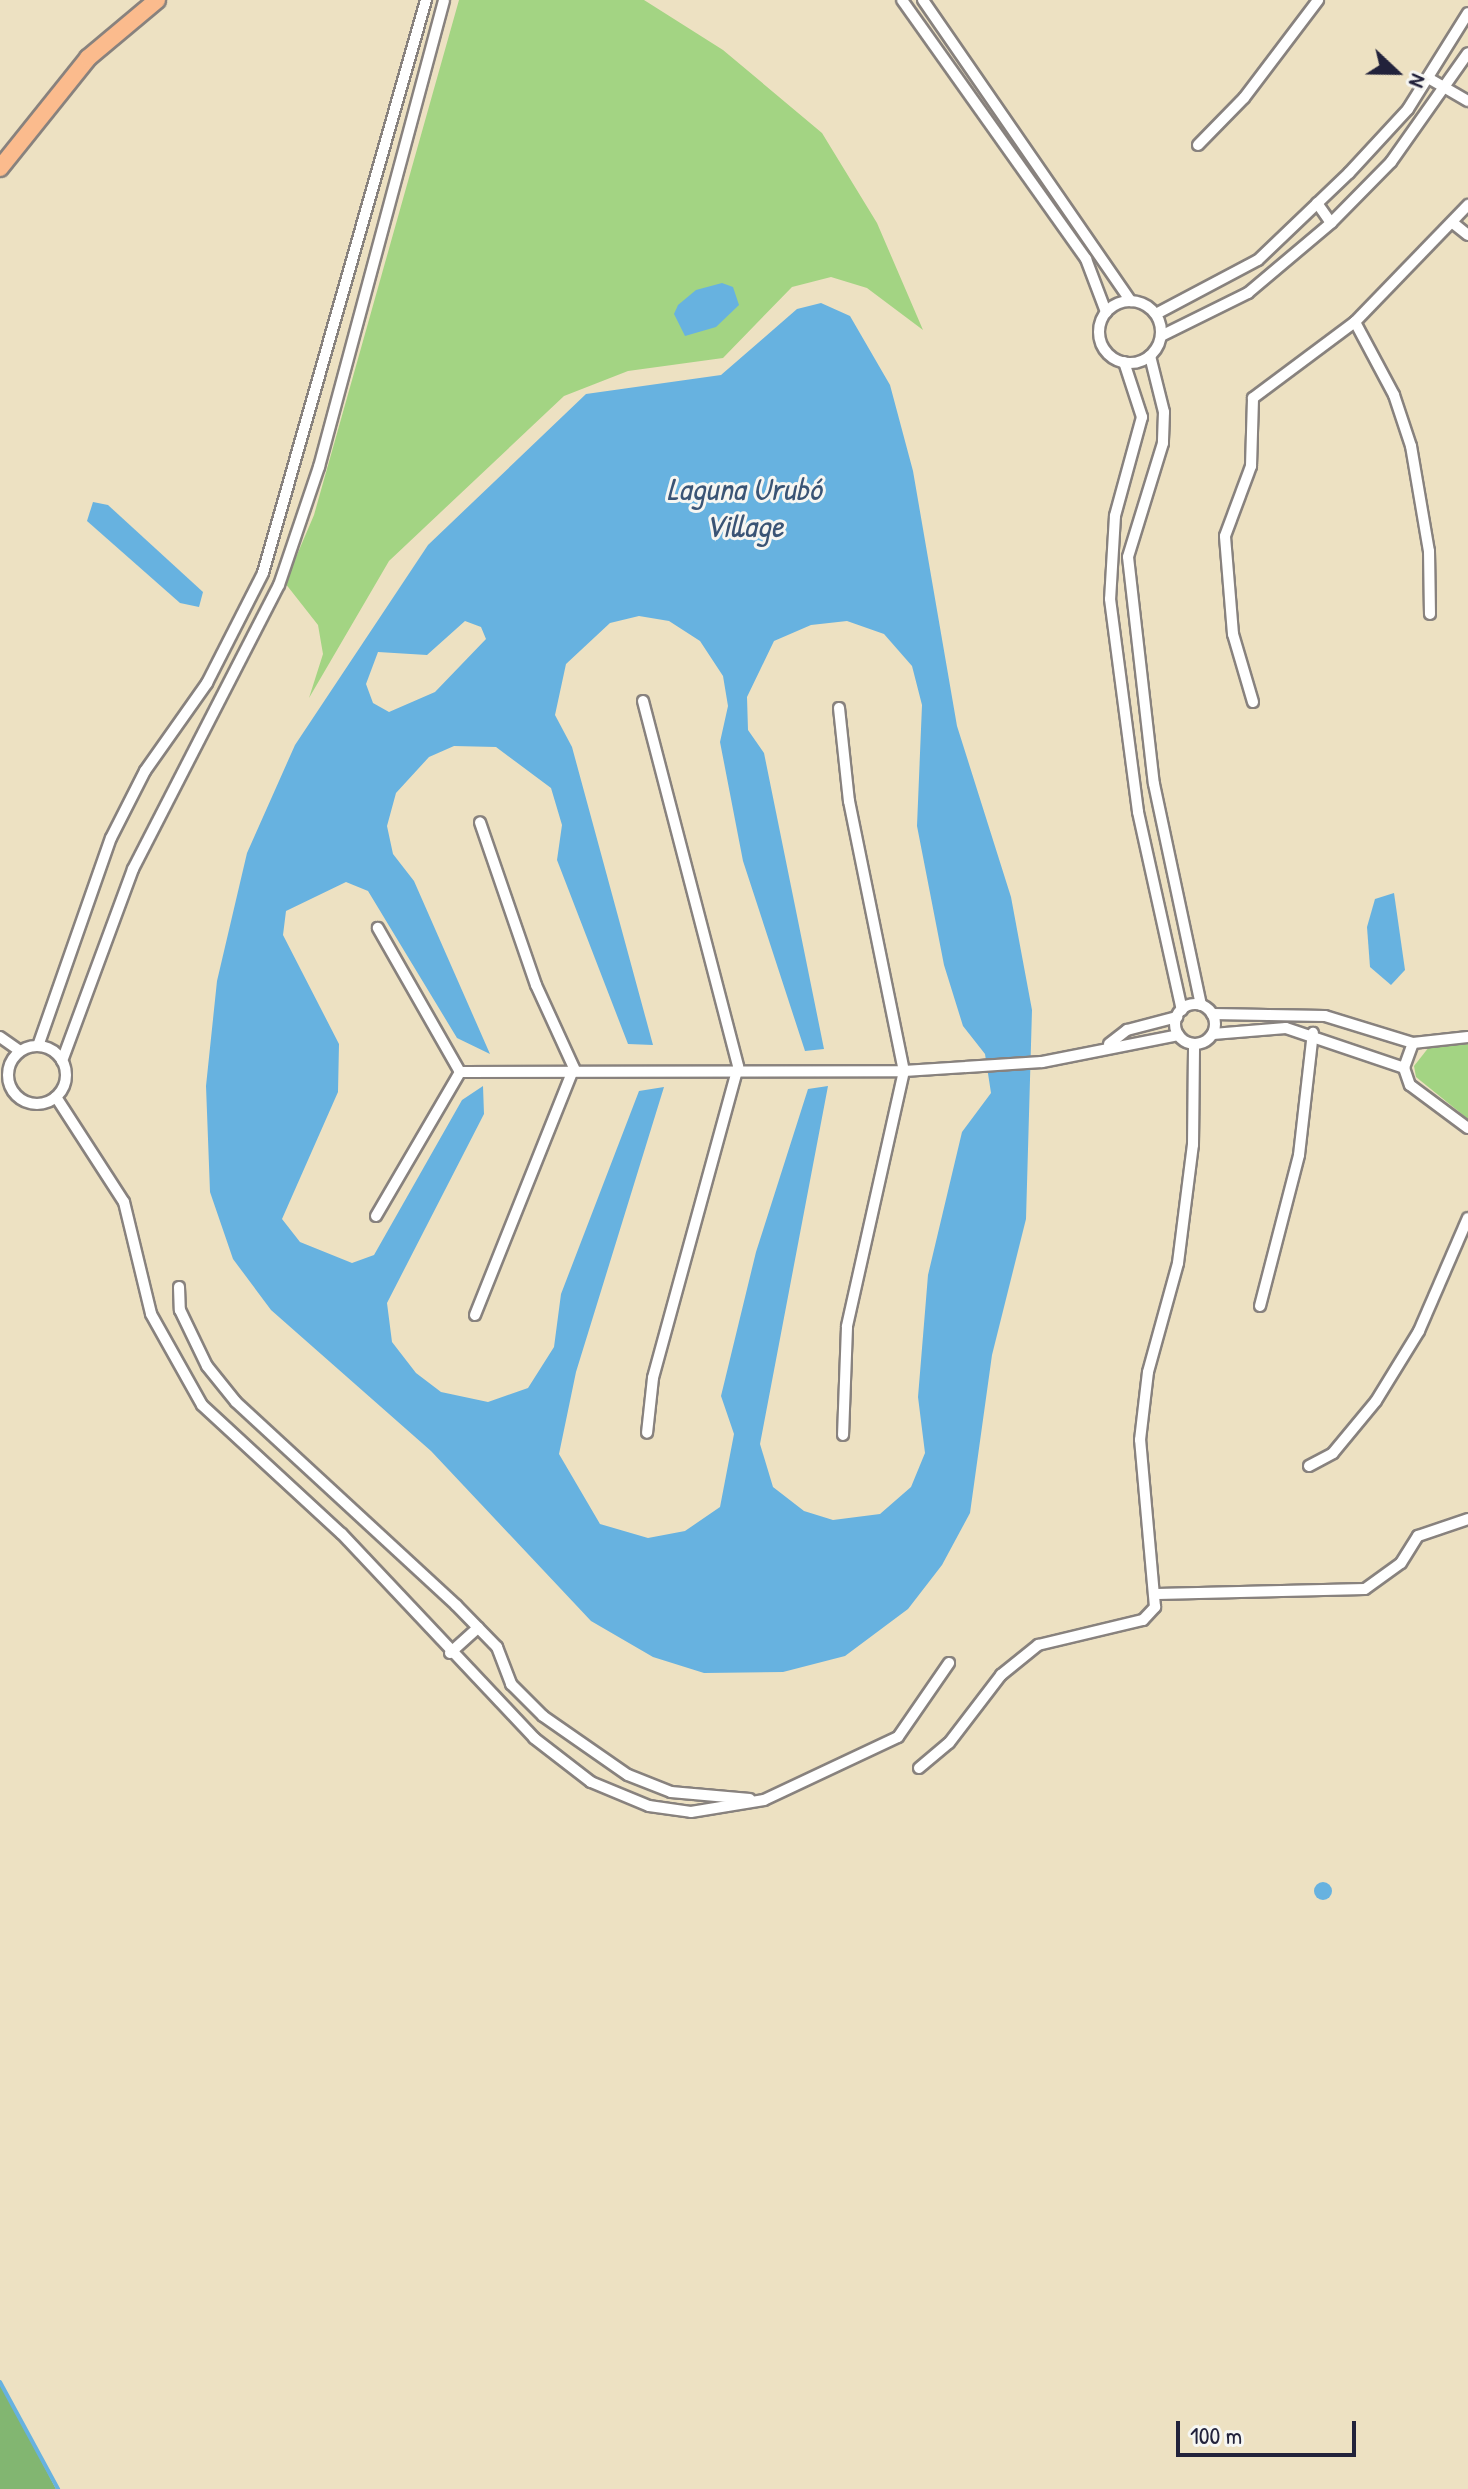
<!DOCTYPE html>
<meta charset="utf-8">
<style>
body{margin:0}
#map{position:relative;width:1468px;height:2489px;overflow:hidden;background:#ede1c2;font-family:"Patrick Hand",sans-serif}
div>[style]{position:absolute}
.green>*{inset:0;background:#a3d483}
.forest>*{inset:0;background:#82b671}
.water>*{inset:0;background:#67b2e0}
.round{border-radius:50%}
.stream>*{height:4px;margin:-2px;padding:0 2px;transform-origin:2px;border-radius:2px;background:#67b2e0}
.roads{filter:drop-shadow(2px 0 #88827e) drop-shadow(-2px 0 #88827e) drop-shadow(0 2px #88827e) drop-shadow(0 -2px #88827e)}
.street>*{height:10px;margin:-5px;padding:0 5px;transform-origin:5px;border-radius:5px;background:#fff}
.street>.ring{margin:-5px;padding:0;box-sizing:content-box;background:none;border:10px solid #fff;border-radius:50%}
.primary>*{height:16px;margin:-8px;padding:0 8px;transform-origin:8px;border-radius:8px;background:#fbbb8d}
span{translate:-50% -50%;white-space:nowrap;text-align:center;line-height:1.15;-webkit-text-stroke:6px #f6f6f2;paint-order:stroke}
.water-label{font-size:32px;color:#3a5475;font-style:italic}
.north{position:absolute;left:1356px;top:32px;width:80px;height:80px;-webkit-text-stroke:6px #f6f6f2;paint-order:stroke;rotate:112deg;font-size:22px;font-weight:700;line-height:32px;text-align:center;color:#22223b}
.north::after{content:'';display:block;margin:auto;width:28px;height:36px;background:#22223b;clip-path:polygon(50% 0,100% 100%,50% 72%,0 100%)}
.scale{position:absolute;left:1176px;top:2421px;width:180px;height:36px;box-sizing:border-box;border:4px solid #22223b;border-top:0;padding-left:10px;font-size:24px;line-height:28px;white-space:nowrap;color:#22223b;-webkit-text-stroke:6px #f6f6f2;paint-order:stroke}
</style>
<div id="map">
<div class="green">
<div style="clip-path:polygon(459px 0,644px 0,723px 50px,822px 133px,877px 223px,923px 330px,867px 288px,831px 277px,792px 287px,723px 358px,628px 371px,564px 396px,389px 561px,309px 698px,323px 654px,318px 625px,285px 583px,314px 515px)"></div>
<div style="clip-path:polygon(1468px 1044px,1468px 1119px,1416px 1077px,1414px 1066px,1429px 1047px)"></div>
</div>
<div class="forest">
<div style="clip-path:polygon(0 2381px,7px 2395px,56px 2489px,0 2489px)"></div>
</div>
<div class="water">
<div style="clip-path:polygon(722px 283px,733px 287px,739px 305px,716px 327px,685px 336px,674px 314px,678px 305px,696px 290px)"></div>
<div style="clip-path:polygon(evenodd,821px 303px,850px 316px,890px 385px,913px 471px,957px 726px,1011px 897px,1032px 1010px,1026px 1219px,992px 1355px,970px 1513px,942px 1565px,908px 1609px,845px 1656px,783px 1672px,704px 1673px,653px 1657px,591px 1621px,431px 1451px,271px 1310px,233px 1259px,210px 1192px,206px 1086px,217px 981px,247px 853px,295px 745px,428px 545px,586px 394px,721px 375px,797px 309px,821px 303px,639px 616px,669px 621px,700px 641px,723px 676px,728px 706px,720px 742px,743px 861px,805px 1051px,824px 1049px,764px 753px,748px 730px,747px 697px,774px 641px,811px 625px,847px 621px,884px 634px,912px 666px,922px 705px,917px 826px,944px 965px,963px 1026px,985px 1054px,991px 1093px,962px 1132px,928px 1275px,918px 1397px,925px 1453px,911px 1487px,880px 1514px,833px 1520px,804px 1511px,773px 1487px,760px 1444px,828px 1086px,808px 1089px,756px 1252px,721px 1396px,734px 1434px,720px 1507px,685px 1531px,648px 1538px,600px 1524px,559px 1454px,576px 1372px,664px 1087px,639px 1091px,561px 1294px,554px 1347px,528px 1388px,488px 1402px,441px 1392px,416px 1373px,392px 1342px,387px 1303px,484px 1114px,483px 1086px,462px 1100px,374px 1255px,352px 1263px,300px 1242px,282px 1219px,338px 1092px,339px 1044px,283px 935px,286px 911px,346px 882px,368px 891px,457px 1038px,490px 1054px,414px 881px,393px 854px,387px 826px,396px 793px,429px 757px,454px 746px,496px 747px,551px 788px,562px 825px,557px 860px,628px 1044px,653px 1045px,572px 747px,555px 715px,566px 664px,610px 623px,639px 616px,821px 303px,465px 621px,481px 627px,486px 639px,435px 692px,389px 712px,373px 703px,366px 684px,378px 652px,427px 655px,465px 621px)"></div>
<div style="clip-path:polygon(93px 502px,108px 505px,203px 592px,199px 607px,180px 603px,87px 521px)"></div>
<div style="clip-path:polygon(1394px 893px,1405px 970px,1391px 985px,1370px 967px,1367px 927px,1375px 899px)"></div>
<div class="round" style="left:1314px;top:1882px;width:18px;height:18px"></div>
</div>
<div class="stream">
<div style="left:0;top:2382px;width:122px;rotate:61.5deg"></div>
</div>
<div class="roads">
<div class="street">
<div style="left:902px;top:0;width:318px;rotate:54.6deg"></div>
<div style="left:1086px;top:259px;width:57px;rotate:69.3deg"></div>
<div style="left:923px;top:0;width:366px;rotate:55.4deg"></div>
<div style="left:1430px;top:79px;width:44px;rotate:30.1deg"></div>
<div style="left:1198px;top:145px;width:66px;rotate:-45.6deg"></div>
<div style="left:1244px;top:98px;width:123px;rotate:-52.9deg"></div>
<div style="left:1317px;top:203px;width:24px;rotate:55deg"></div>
<div style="left:1453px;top:223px;width:19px;rotate:39deg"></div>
<div class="ring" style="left:1099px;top:301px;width:52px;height:52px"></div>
<div style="left:1156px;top:314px;width:115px;rotate:-27.9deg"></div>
<div style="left:1258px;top:260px;width:126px;rotate:-43.7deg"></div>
<div style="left:1349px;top:173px;width:87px;rotate:-47.3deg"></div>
<div style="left:1408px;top:109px;width:113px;rotate:-58deg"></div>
<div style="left:1355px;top:322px;width:83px;rotate:61.9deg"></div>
<div style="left:1394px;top:395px;width:54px;rotate:71.6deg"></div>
<div style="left:1411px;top:446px;width:107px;rotate:80.3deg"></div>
<div style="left:1429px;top:551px;width:63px;rotate:89.1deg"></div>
<div style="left:1161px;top:336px;width:97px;rotate:-26.3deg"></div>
<div style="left:1248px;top:293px;width:109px;rotate:-40.1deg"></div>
<div style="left:1331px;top:223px;width:86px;rotate:-45.5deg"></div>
<div style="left:1391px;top:162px;width:133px;rotate:-54.8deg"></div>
<div style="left:1150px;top:356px;width:58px;rotate:76deg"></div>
<div style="left:1164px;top:412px;width:31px;rotate:92deg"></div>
<div style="left:1163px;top:443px;width:119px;rotate:107.1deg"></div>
<div style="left:1128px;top:557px;width:228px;rotate:83.5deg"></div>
<div style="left:1154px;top:784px;width:226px;rotate:78deg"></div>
<div style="left:1124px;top:362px;width:58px;rotate:71.9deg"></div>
<div style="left:1142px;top:417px;width:103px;rotate:105.3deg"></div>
<div style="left:1115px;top:516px;width:83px;rotate:93.4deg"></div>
<div style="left:1110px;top:599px;width:215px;rotate:82.5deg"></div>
<div style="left:1138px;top:812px;width:203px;rotate:77.5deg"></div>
<div style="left:643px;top:701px;width:378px;rotate:75.4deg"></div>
<div style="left:738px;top:1067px;width:322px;rotate:105.3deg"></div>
<div style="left:653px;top:1378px;width:55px;rotate:96.2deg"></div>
<div style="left:1253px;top:702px;width:71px;rotate:-106.4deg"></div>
<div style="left:1233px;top:634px;width:98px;rotate:-94.7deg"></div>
<div style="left:1225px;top:536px;width:75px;rotate:-69.6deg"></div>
<div style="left:1251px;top:466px;width:68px;rotate:-88.3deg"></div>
<div style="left:1253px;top:398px;width:127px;rotate:-36.7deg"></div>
<div style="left:1355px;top:322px;width:163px;rotate:-46deg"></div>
<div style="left:839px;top:708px;width:94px;rotate:83.9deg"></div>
<div style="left:849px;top:801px;width:276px;rotate:78.5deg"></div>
<div style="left:904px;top:1071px;width:262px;rotate:102.6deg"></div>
<div style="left:847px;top:1327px;width:108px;rotate:92.1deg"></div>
<div class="ring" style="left:1175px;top:1004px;width:30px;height:30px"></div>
<div style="left:1212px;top:1014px;width:113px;rotate:1deg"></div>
<div style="left:1325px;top:1016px;width:92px;rotate:17.1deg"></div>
<div style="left:1413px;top:1043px;width:55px;rotate:-6.2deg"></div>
<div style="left:1213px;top:1034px;width:73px;rotate:-4.7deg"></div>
<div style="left:1286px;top:1028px;width:125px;rotate:18.7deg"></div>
<div style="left:0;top:1037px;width:24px;rotate:35deg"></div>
<div style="left:1413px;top:1043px;width:27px;rotate:110deg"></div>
<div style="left:1404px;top:1068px;width:18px;rotate:71deg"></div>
<div style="left:1410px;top:1085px;width:72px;rotate:36.6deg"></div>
<div style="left:1109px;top:1044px;width:23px;rotate:-38deg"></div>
<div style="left:1127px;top:1030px;width:52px;rotate:-14.6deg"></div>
<div style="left:38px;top:1046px;width:220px;rotate:-70.7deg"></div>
<div style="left:111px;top:838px;width:75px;rotate:-63.1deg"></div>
<div style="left:145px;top:771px;width:108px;rotate:-54.8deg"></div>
<div style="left:207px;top:683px;width:123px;rotate:-63deg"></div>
<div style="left:263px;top:573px;width:596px;rotate:-74.12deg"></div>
<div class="ring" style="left:8px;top:1046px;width:48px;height:48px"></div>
<div style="left:62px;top:1061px;width:205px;rotate:-69.7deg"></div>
<div style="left:133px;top:869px;width:319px;rotate:-62.8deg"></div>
<div style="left:279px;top:585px;width:125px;rotate:-71.3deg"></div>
<div style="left:319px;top:467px;width:483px;rotate:-75deg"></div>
<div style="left:460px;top:1072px;width:444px;rotate:-0.1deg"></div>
<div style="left:904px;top:1071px;width:138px;rotate:-3.7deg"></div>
<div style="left:1042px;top:1062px;width:139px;rotate:-11.2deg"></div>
<div style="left:56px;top:1097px;width:125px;rotate:57.1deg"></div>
<div style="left:124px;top:1202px;width:115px;rotate:76.4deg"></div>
<div style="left:151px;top:1314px;width:104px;rotate:60.7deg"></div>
<div style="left:202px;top:1405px;width:190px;rotate:42.7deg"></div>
<div style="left:342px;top:1534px;width:280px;rotate:46.7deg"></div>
<div style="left:534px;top:1738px;width:72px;rotate:37.7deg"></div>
<div style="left:591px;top:1782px;width:63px;rotate:22.5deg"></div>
<div style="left:649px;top:1806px;width:42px;rotate:8.1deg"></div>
<div style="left:691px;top:1812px;width:74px;rotate:-9.3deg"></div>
<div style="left:764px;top:1800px;width:148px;rotate:-25.2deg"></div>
<div style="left:898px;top:1737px;width:90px;rotate:-55.4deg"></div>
<div style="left:376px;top:1216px;width:167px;rotate:-59.7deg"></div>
<div style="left:460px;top:1072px;width:166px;rotate:-119.7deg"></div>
<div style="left:179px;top:1287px;width:23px;rotate:88deg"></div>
<div style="left:180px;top:1310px;width:62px;rotate:64.3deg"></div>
<div style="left:207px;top:1366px;width:46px;rotate:51.1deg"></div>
<div style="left:236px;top:1402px;width:299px;rotate:42.7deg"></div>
<div style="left:456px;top:1605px;width:59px;rotate:45.7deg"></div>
<div style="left:497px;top:1647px;width:40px;rotate:69deg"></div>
<div style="left:511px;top:1684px;width:45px;rotate:45deg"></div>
<div style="left:543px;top:1716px;width:103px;rotate:34.8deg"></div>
<div style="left:628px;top:1775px;width:46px;rotate:21.6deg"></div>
<div style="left:671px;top:1792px;width:79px;rotate:5.1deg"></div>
<div style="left:1260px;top:1306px;width:156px;rotate:-75.5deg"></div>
<div style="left:1299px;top:1155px;width:123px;rotate:-83.5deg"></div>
<div style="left:475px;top:1315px;width:266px;rotate:-68.2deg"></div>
<div style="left:574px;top:1068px;width:91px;rotate:-114.6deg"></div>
<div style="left:536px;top:985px;width:172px;rotate:-109deg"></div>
<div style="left:1309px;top:1466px;width:27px;rotate:-28deg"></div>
<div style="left:1333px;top:1453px;width:67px;rotate:-50.4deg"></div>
<div style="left:1376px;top:1401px;width:82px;rotate:-58.4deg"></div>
<div style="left:1419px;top:1331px;width:123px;rotate:-66.6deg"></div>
<div style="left:1157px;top:1594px;width:208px;rotate:-1.4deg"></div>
<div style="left:1365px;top:1589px;width:44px;rotate:-35.8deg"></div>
<div style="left:1401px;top:1563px;width:32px;rotate:-58deg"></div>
<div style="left:1418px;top:1536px;width:53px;rotate:-18.8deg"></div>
<div style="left:450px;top:1653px;width:38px;rotate:-42deg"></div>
<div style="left:919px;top:1768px;width:39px;rotate:-40deg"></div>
<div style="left:949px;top:1743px;width:86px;rotate:-52.6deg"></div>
<div style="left:1001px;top:1675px;width:48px;rotate:-39deg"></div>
<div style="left:1038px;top:1645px;width:108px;rotate:-13.4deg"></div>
<div style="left:1143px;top:1620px;width:18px;rotate:-47deg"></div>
<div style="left:1155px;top:1607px;width:168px;rotate:-95.1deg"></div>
<div style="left:1140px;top:1440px;width:68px;rotate:-83.3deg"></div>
<div style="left:1148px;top:1372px;width:113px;rotate:-74.6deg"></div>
<div style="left:1178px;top:1263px;width:119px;rotate:-82.8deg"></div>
<div style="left:1193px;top:1145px;width:101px;rotate:-89.4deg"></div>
</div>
<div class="primary">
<div style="left:0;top:168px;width:141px;rotate:-51.3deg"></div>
<div style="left:88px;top:58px;width:90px;rotate:-40deg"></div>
</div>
</div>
<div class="water-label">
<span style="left:744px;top:508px">Laguna Urubó<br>Village</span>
</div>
<div class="north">N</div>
<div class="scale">100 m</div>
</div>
